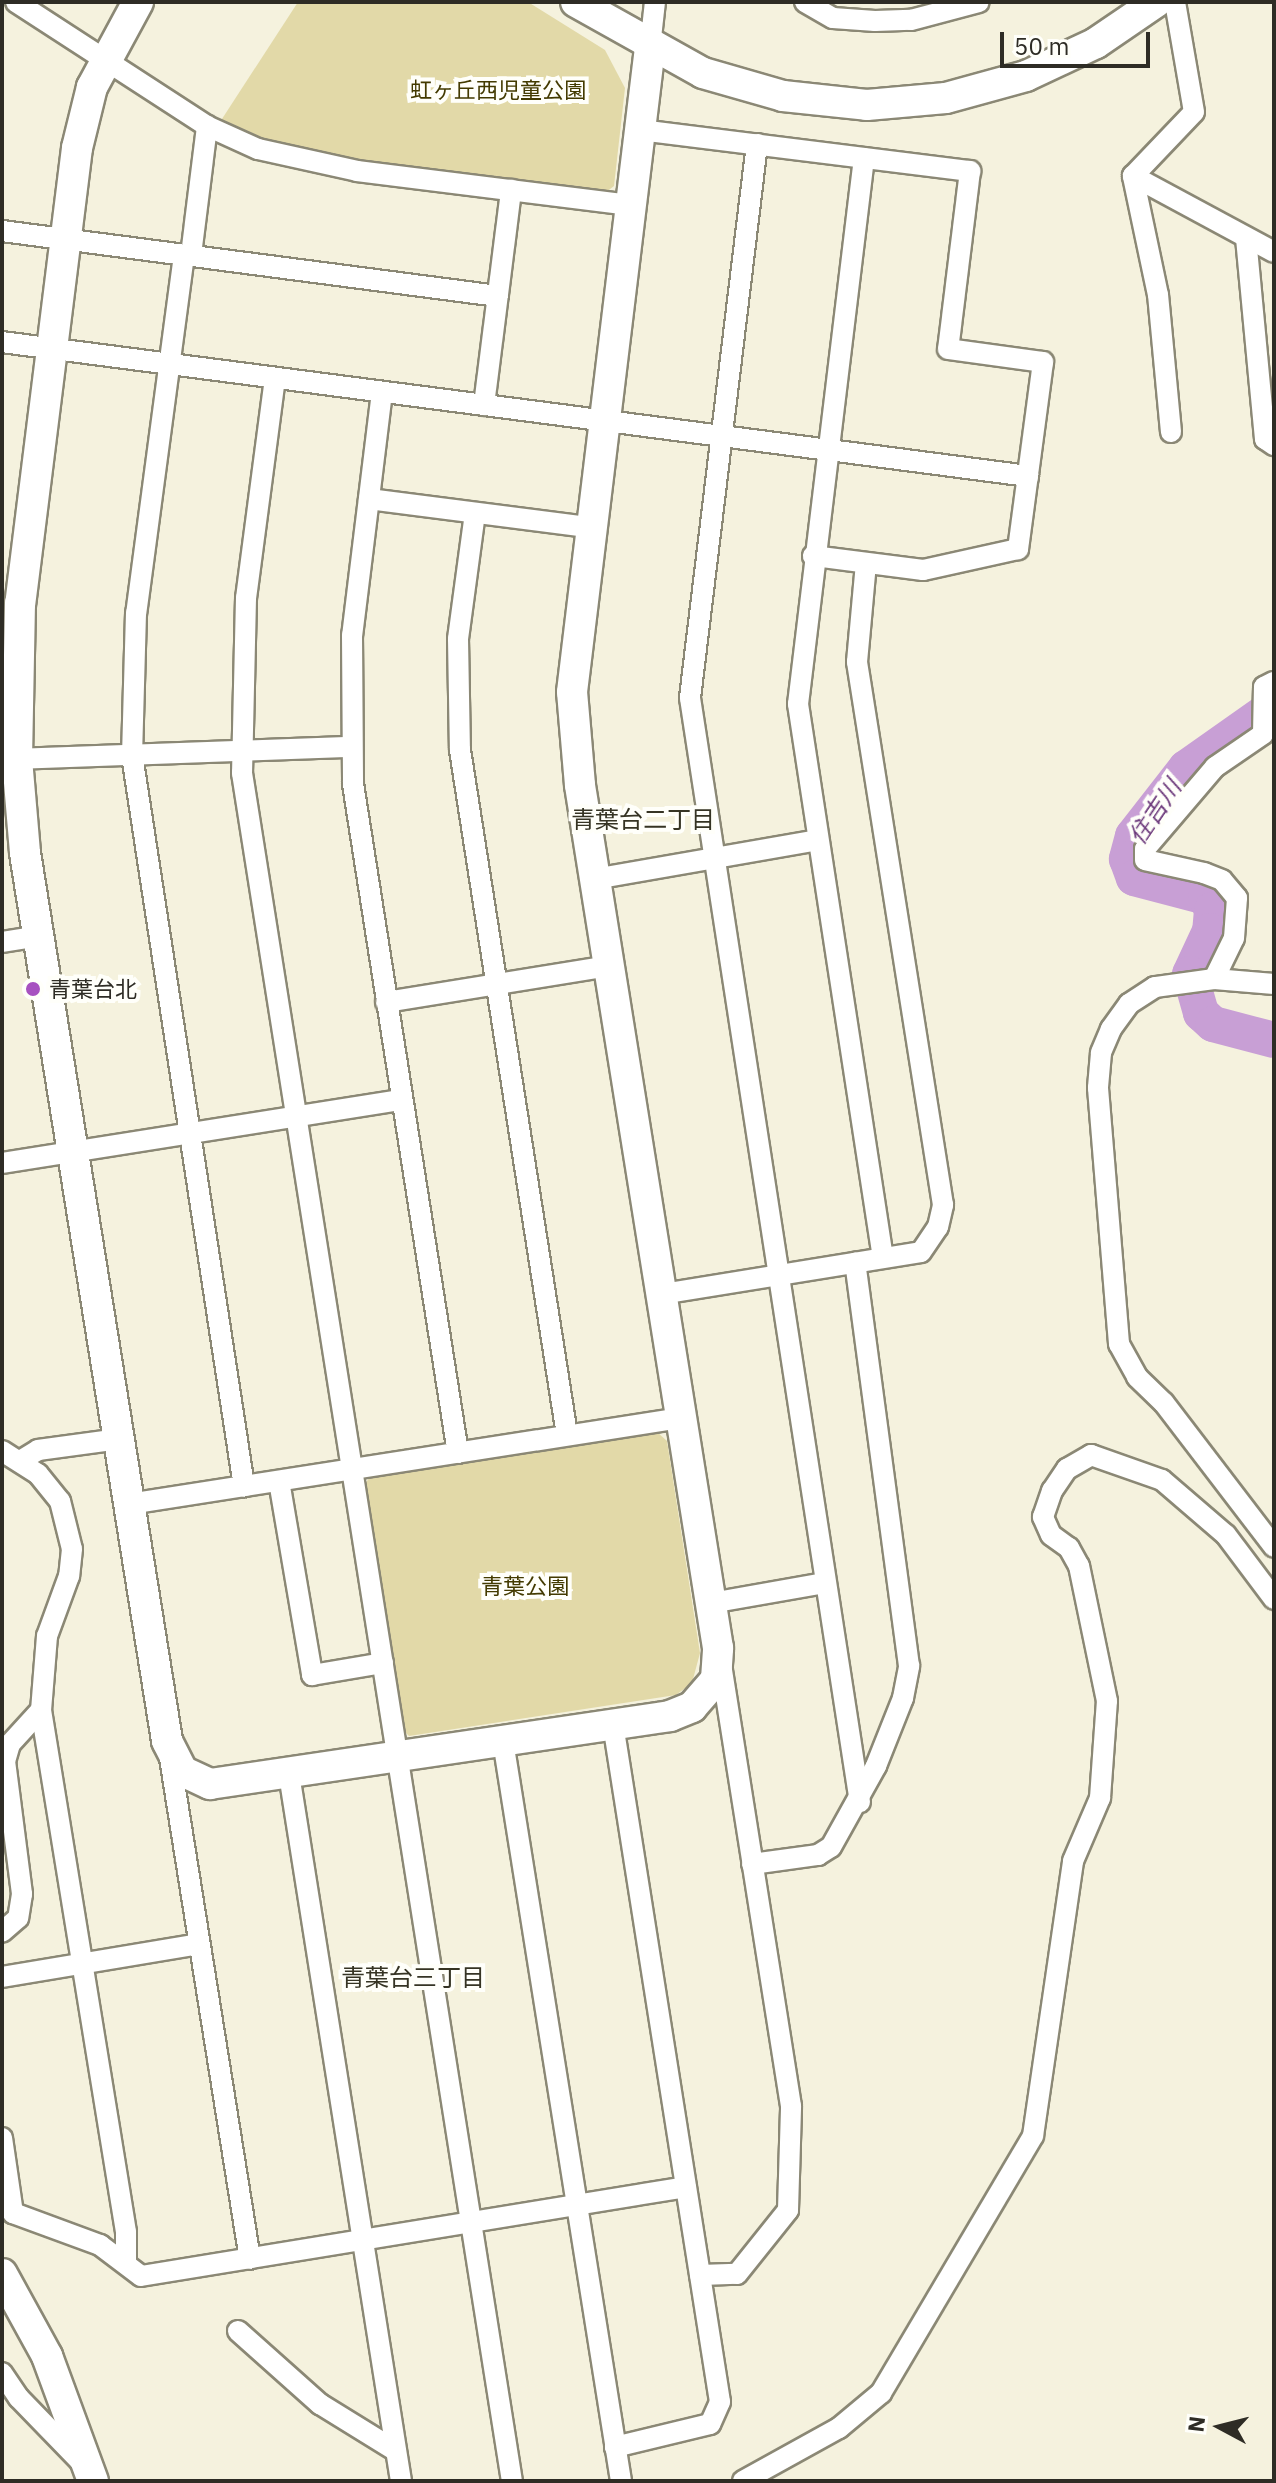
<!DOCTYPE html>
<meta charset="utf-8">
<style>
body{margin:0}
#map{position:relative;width:1276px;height:2483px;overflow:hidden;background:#f5f2de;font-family:"IBM Plex Sans","Noto Sans JP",sans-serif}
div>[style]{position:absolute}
.green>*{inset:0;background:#e2d9a8}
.river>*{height:36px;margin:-18px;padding:0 18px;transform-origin:18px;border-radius:18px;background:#c89fd5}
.roads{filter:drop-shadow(2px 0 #8b8875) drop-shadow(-2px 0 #8b8875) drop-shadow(0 2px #8b8875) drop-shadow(0 -2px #8b8875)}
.street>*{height:20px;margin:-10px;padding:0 10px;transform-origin:10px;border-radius:10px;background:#fff}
.secondary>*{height:30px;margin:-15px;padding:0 15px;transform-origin:15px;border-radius:15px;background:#fff}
.dots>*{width:22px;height:22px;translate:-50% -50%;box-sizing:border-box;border:4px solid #fffffa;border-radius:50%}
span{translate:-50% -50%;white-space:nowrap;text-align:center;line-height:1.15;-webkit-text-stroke:8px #fffffa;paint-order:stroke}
.park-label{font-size:22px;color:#433a01}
.poi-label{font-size:22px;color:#2e2c25}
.left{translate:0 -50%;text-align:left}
.water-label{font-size:24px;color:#6c397b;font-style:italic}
.neighbourhood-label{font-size:24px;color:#363424}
.frame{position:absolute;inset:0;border:4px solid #2e2c25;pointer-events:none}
.north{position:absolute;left:1180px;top:2387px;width:80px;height:80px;-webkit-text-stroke:6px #fffffa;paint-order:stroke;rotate:277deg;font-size:22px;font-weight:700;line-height:32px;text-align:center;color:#2e2c25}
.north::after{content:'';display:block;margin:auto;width:28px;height:36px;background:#2e2c25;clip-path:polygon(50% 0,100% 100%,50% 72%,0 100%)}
.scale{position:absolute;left:1000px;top:32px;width:150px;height:36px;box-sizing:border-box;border:4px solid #2e2c25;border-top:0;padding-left:10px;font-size:24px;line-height:28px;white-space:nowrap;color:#2e2c25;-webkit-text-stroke:6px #fffffa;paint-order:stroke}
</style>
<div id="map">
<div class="green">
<div style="clip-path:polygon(298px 2px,528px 2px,605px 50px,625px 88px,614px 186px,605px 193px,309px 154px,272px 145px,220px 122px)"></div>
<div style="clip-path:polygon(657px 1432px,667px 1441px,700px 1653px,692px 1683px,676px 1695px,409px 1736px,401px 1728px,363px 1486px,371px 1476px)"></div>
</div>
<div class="river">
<div style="left:1274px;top:706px;width:108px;rotate:144.8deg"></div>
<div style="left:1186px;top:768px;width:86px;rotate:127.9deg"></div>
<div style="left:1133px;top:836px;width:24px;rotate:105deg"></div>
<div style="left:1127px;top:859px;width:20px;rotate:70deg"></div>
<div style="left:1134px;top:878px;width:74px;rotate:14.8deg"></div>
<div style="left:1206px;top:897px;width:14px;rotate:65deg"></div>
<div style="left:1212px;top:910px;width:21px;rotate:95deg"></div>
<div style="left:1210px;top:931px;width:47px;rotate:114.9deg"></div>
<div style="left:1190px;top:974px;width:41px;rotate:74.2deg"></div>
<div style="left:1201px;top:1013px;width:16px;rotate:43deg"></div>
<div style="left:1213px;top:1024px;width:63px;rotate:14.7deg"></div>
</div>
<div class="roads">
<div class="street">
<div style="left:16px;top:2px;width:228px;rotate:33deg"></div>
<div style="left:207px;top:126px;width:56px;rotate:24.3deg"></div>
<div style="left:258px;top:149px;width:101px;rotate:12.5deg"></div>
<div style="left:357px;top:171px;width:275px;rotate:7.1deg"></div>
<div style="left:805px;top:2px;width:32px;rotate:30deg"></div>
<div style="left:833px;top:18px;width:42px;rotate:4.1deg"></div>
<div style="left:875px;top:21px;width:36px;rotate:-2deg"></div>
<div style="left:911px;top:20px;width:70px;rotate:-14.8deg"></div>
<div style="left:650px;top:47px;width:45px;rotate:-83.7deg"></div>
<div style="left:640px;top:130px;width:333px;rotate:7.1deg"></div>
<div style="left:970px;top:171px;width:179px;rotate:97deg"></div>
<div style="left:948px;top:349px;width:96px;rotate:7.8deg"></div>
<div style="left:1043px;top:362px;width:189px;rotate:97.6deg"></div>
<div style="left:1018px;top:549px;width:97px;rotate:167.5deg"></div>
<div style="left:923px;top:570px;width:111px;rotate:-172.7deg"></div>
<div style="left:757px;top:144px;width:558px;rotate:96.9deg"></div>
<div style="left:690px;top:698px;width:1117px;rotate:81.25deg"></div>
<div style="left:864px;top:158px;width:550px;rotate:96.89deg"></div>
<div style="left:798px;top:704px;width:560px;rotate:81.28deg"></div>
<div style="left:1133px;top:176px;width:160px;rotate:28.3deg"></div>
<div style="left:2px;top:231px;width:500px;rotate:7.47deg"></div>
<div style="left:1246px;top:238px;width:202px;rotate:84.6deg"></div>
<div style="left:1265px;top:439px;width:11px;rotate:34deg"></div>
<div style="left:184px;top:255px;width:361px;rotate:97.6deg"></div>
<div style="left:136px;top:613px;width:142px;rotate:91.6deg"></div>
<div style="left:132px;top:755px;width:740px;rotate:81.29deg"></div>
<div style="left:191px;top:255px;width:130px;rotate:-82.9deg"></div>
<div style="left:2px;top:342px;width:1035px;rotate:7.44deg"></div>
<div style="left:275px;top:378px;width:222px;rotate:97.5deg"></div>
<div style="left:246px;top:598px;width:175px;rotate:91.3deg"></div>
<div style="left:242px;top:773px;width:1729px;rotate:81.02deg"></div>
<div style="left:382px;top:392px;width:245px;rotate:97deg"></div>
<div style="left:352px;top:635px;width:149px;rotate:89.6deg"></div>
<div style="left:353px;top:784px;width:677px;rotate:81.08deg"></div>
<div style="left:484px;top:405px;width:217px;rotate:-82.8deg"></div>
<div style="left:1171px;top:432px;width:138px;rotate:-95.4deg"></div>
<div style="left:1158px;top:295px;width:122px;rotate:-101.9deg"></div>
<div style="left:1133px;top:176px;width:88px;rotate:-46.4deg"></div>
<div style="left:1194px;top:112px;width:112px;rotate:-99.8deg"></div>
<div style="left:369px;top:499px;width:222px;rotate:7.3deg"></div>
<div style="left:475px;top:513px;width:127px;rotate:97.7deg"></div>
<div style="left:458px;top:639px;width:111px;rotate:89deg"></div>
<div style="left:460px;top:750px;width:693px;rotate:81.12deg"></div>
<div style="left:17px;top:759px;width:333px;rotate:-2.1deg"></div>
<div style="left:595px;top:879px;width:226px;rotate:-9.9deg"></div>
<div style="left:2px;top:942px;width:37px;rotate:-9deg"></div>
<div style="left:1214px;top:979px;width:46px;rotate:-64deg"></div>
<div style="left:1234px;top:938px;width:40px;rotate:-85.7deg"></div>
<div style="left:1237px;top:898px;width:23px;rotate:-130deg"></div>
<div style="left:1222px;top:880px;width:19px;rotate:-159deg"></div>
<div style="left:1204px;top:873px;width:60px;rotate:-167.6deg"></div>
<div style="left:1145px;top:860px;width:11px;rotate:-90deg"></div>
<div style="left:1145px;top:849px;width:108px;rotate:-49.5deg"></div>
<div style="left:1215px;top:767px;width:58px;rotate:-34.5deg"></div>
<div style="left:1263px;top:734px;width:47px;rotate:-88.8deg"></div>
<div style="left:1264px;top:687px;width:11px;rotate:-27deg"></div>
<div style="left:1274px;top:984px;width:60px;rotate:-175.2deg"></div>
<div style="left:1214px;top:979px;width:60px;rotate:172.3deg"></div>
<div style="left:1155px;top:987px;width:31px;rotate:147deg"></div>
<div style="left:1129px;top:1004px;width:31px;rotate:126deg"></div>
<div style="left:1111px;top:1029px;width:26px;rotate:113deg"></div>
<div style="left:1101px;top:1053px;width:35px;rotate:95deg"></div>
<div style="left:1098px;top:1088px;width:257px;rotate:85.3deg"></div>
<div style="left:1119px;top:1344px;width:38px;rotate:61deg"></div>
<div style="left:1137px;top:1377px;width:37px;rotate:44deg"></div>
<div style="left:1164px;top:1403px;width:181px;rotate:52.6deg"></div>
<div style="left:386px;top:1002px;width:226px;rotate:-9.2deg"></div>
<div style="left:2px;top:1163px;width:405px;rotate:-9deg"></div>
<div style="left:662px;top:1294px;width:262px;rotate:-9.2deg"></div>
<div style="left:921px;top:1252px;width:30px;rotate:-56deg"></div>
<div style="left:938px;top:1227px;width:23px;rotate:-77deg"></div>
<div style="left:943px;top:1205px;width:550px;rotate:-99deg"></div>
<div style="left:857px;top:662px;width:99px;rotate:-84.8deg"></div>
<div style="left:2px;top:1451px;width:43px;rotate:32.6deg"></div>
<div style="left:38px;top:1474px;width:35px;rotate:51deg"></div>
<div style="left:60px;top:1501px;width:49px;rotate:76deg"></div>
<div style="left:72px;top:1549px;width:27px;rotate:96deg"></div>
<div style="left:69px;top:1576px;width:64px;rotate:110.1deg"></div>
<div style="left:47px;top:1636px;width:74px;rotate:94.6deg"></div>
<div style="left:41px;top:1710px;width:46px;rotate:132.4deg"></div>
<div style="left:10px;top:1744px;width:18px;rotate:106deg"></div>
<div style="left:5px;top:1761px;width:134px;rotate:82.7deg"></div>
<div style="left:22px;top:1894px;width:24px;rotate:99deg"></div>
<div style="left:18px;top:1918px;width:21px;rotate:139deg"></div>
<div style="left:20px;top:1461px;width:21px;rotate:-31deg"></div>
<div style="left:38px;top:1450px;width:82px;rotate:-7.7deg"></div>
<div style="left:279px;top:1481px;width:197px;rotate:80.3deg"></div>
<div style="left:312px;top:1675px;width:72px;rotate:-9.6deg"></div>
<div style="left:129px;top:1504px;width:559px;rotate:-8.86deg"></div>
<div style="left:711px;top:1603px;width:116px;rotate:-10deg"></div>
<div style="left:41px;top:1710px;width:529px;rotate:80.75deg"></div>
<div style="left:126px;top:2232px;width:32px;rotate:90deg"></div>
<div style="left:613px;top:1724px;width:686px;rotate:81.03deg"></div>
<div style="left:720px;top:2402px;width:24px;rotate:114deg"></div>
<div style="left:710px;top:2424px;width:98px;rotate:166.4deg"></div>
<div style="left:503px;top:1741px;width:749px;rotate:80.94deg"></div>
<div style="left:170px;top:1758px;width:507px;rotate:80.93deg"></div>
<div style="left:289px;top:1774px;width:716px;rotate:81deg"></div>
<div style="left:752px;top:1864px;width:67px;rotate:-7.8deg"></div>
<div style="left:818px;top:1855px;width:15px;rotate:-32deg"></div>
<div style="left:831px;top:1847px;width:93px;rotate:-60.9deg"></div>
<div style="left:876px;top:1766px;width:73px;rotate:-68.3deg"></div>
<div style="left:903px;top:1698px;width:33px;rotate:-79deg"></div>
<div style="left:909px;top:1666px;width:407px;rotate:-97.6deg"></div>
<div style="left:2px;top:1977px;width:200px;rotate:-9.5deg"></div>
<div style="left:2px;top:2138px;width:76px;rotate:81.7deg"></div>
<div style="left:13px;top:2213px;width:93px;rotate:20.2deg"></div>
<div style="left:100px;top:2245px;width:51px;rotate:37.1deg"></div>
<div style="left:141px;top:2276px;width:552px;rotate:-9.27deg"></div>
<div style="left:700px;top:2275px;width:37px;rotate:-2deg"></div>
<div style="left:737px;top:2274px;width:82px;rotate:-51.4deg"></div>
<div style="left:788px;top:2210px;width:104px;rotate:-88.3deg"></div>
<div style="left:791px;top:2106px;width:448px;rotate:-99deg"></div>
<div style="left:238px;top:2331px;width:110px;rotate:41.7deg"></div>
<div style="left:320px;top:2404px;width:89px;rotate:31.7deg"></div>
<div style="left:2px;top:2373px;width:30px;rotate:56deg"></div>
<div style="left:19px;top:2398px;width:93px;rotate:45.9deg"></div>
<div style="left:743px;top:2481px;width:110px;rotate:-28.9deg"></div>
<div style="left:839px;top:2428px;width:55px;rotate:-39.8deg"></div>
<div style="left:881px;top:2393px;width:299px;rotate:-59.4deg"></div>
<div style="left:1033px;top:2136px;width:278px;rotate:-81.7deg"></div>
<div style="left:1073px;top:1861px;width:69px;rotate:-66.8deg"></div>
<div style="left:1100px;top:1798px;width:97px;rotate:-85.9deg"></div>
<div style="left:1107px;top:1701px;width:138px;rotate:-101.7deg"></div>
<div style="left:1079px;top:1566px;width:21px;rotate:-119deg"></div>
<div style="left:1069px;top:1548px;width:22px;rotate:-144deg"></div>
<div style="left:1051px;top:1535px;width:20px;rotate:-114deg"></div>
<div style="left:1043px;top:1517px;width:28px;rotate:-71deg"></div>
<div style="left:1052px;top:1491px;width:27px;rotate:-56deg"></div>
<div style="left:1067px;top:1469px;width:28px;rotate:-30deg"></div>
<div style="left:1091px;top:1455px;width:75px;rotate:19.4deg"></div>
<div style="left:1162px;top:1480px;width:84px;rotate:40.7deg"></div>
<div style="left:1226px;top:1535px;width:80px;rotate:53.1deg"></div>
</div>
<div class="secondary">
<div style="left:138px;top:2px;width:97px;rotate:118.4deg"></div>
<div style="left:92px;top:87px;width:63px;rotate:103.8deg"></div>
<div style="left:77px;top:148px;width:459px;rotate:97.1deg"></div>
<div style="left:20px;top:603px;width:156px;rotate:91.1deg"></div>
<div style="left:17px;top:759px;width:94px;rotate:85.1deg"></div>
<div style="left:25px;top:853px;width:899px;rotate:80.91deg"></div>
<div style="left:167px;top:1741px;width:34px;rotate:63deg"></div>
<div style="left:182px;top:1771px;width:31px;rotate:25deg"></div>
<div style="left:210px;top:1784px;width:465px;rotate:-8.4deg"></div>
<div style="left:670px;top:1716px;width:24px;rotate:-22deg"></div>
<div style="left:692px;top:1707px;width:37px;rotate:-49deg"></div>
<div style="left:716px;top:1679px;width:31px;rotate:-86deg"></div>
<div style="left:718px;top:1648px;width:874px;rotate:-99.09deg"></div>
<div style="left:580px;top:785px;width:93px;rotate:-94.9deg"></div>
<div style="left:572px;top:692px;width:650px;rotate:-83.1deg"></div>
<div style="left:576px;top:2px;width:145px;rotate:29.2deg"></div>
<div style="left:703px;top:73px;width:83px;rotate:16deg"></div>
<div style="left:783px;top:96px;width:84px;rotate:6.1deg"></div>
<div style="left:867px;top:105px;width:79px;rotate:-5.1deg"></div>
<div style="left:946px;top:98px;width:83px;rotate:-15.4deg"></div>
<div style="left:1026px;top:76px;width:77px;rotate:-25.2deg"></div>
<div style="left:1096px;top:43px;width:73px;rotate:-34.3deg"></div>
<div style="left:2px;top:2274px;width:94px;rotate:61.2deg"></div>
<div style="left:47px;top:2356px;width:133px;rotate:69.8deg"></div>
</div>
</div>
<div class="dots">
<div style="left:33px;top:989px;background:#a751c0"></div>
</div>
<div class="park-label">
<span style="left:498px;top:90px">虹ヶ丘西児童公園</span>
<span style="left:525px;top:1586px">青葉公園</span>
</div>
<div class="poi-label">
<span class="left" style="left:49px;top:989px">青葉台北</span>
</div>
<div class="water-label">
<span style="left:1155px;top:812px;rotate:-56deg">住吉川</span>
</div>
<div class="neighbourhood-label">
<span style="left:643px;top:820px">青葉台二丁目</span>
<span style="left:413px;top:1978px">青葉台三丁目</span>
</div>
<div class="frame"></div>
<div class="north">N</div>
<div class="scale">50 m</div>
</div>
